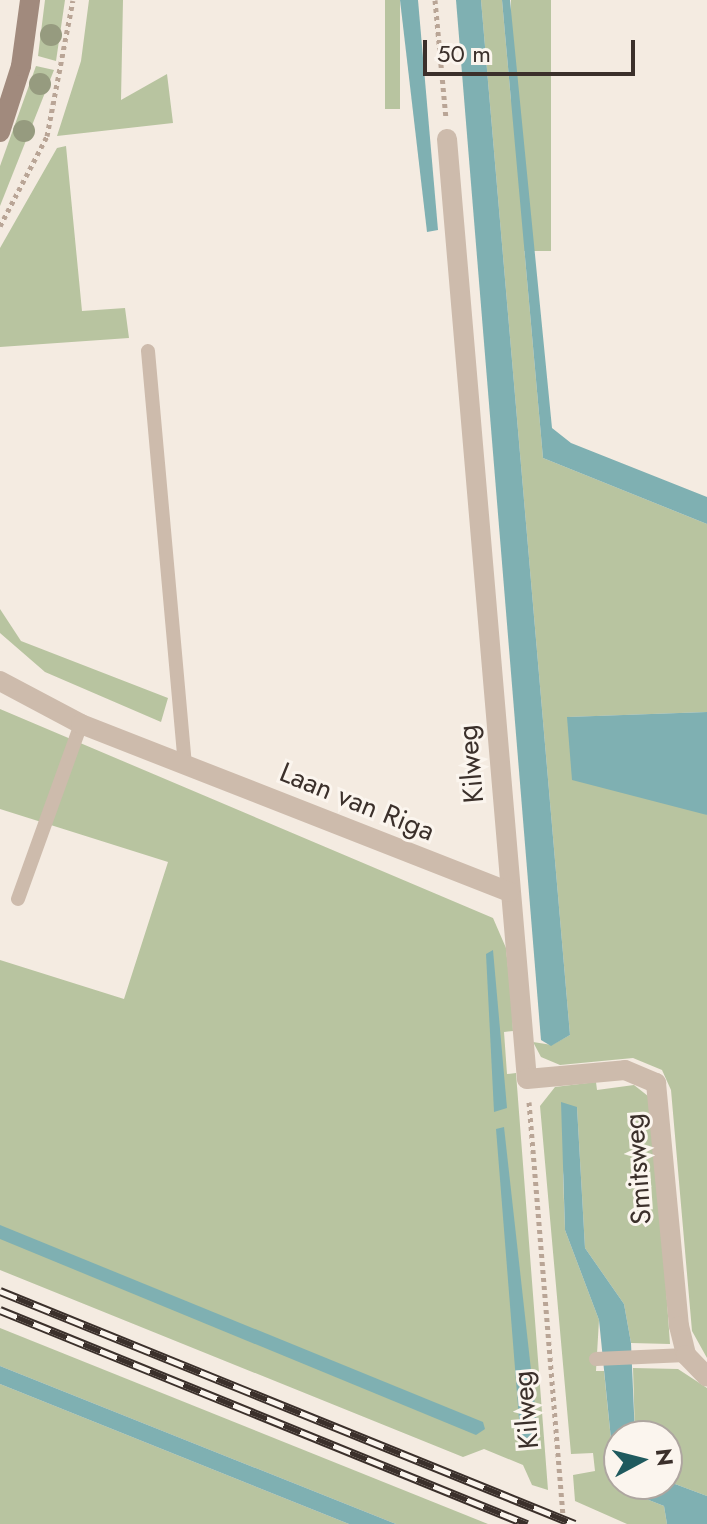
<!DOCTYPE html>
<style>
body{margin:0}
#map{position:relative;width:707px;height:1524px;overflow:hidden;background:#f4ebe1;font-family:Jost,sans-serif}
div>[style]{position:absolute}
.green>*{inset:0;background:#b8c4a0;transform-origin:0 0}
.water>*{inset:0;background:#7fb0b2}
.path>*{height:5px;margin-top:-2.5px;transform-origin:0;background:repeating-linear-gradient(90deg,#b9a596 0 4px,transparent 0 8px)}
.lane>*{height:14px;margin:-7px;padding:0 7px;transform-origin:7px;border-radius:7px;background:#cdbbac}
.street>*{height:20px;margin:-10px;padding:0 10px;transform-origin:10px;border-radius:10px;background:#cdbbac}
.secondary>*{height:20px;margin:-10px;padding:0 10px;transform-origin:10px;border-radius:10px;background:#a18a7d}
.rail>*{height:9px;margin-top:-4.5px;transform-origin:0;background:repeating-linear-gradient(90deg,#fbf5ee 0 18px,#3b302b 0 36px);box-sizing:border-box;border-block:2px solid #3b302b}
.trees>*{width:22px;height:22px;margin:-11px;border-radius:50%;background:#969b7f}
span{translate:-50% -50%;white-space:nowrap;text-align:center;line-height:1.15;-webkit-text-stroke:6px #fbf5ee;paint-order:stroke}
.street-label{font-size:28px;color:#3b302b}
.north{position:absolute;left:603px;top:1420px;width:80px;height:80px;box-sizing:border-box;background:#fbf5ee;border:2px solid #aea6a0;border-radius:50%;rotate:83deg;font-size:22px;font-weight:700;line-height:32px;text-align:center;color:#3b302b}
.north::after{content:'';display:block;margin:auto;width:28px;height:36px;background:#1f5a5e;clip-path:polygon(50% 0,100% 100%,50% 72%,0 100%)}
.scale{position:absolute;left:423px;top:40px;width:212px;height:36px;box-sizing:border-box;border:4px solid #3b302b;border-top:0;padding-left:10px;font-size:24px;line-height:28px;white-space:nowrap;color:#3b302b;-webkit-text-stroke:6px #fbf5ee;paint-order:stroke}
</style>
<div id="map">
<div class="green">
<div style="clip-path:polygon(45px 0,65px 0,56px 61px,38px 56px)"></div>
<div style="clip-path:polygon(89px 0,123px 0,121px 100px,167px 74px,173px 123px,57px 136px,81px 61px)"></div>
<div style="left:385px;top:0;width:15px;height:109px"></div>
<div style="clip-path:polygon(481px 0,502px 0,543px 458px,707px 524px,707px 712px,568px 717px,707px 815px,707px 1358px,692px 1331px,671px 1090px,662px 1070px,633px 1058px,560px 1065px,541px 1057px,533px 1042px,552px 1045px,570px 1035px)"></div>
<div style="left:511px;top:0;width:40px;height:251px"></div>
<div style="clip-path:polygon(36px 66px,54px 70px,0 206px,0 166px)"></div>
<div style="clip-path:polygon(66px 146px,82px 311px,125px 308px,129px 338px,0 347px,0 248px,57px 148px)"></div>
<div style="clip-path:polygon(0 609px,21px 641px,168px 698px,161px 722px,45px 672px,0 633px)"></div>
<div style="clip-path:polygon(0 709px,493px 918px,506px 948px,512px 1006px,513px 1031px,504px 1032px,507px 1074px,516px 1073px,548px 1490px,532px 1485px,523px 1465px,484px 1449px,463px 1457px,0 1270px,0 960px,124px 999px,168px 862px,0 809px)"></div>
<div style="clip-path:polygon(596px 1082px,597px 1090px,634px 1085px,653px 1100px,670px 1344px,631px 1343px,624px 1304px,585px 1248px,577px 1107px,563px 1175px,565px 1230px,599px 1320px,596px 1371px,604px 1371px,615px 1479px,621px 1489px,664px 1506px,667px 1524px,627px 1524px,575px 1501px,573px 1475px,595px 1471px,593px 1453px,571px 1454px,540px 1106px,555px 1087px)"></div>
<div style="clip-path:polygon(0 1328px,488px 1524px,396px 1524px,0 1366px)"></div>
<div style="clip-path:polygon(633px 1368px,678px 1369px,707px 1388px,707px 1496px,667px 1481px,667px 1436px,635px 1436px)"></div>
<div style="clip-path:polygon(0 1384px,349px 1524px,0 1524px)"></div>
</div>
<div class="water">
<div style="clip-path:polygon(400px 0,418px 0,438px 230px,427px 232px)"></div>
<div style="clip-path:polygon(456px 0,481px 0,570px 1035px,551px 1046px,541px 1040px)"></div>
<div style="clip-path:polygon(502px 0,510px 0,552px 428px,571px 443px,707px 497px,707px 524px,543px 458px)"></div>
<div style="clip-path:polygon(707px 712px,707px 815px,572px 780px,567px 717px)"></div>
<div style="clip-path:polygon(493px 950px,507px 1108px,494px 1112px,486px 954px)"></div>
<div style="clip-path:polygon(561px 1102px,577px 1107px,585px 1248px,624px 1304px,631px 1343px,635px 1436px,619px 1436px,619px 1484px,667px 1481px,707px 1496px,707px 1524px,667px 1524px,664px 1506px,621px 1489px,615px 1479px,599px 1320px,565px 1230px)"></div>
<div style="clip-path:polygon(504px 1127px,537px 1424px,534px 1443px,521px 1444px,496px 1129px)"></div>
<div style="clip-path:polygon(0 1225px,483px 1422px,485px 1429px,476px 1435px,0 1239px)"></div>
<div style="clip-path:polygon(0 1366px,396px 1524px,349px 1524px,0 1384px)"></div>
</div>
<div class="path">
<div style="left:435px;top:0;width:119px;rotate:84.7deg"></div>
<div style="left:0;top:226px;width:102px;rotate:-62.4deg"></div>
<div style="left:47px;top:136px;width:138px;rotate:-79.2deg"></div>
<div style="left:529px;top:1102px;width:423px;rotate:85.3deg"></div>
</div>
<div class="lane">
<div style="left:148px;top:351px;width:414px;rotate:84.9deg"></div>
<div style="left:18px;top:899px;width:186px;rotate:-70.2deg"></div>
<div style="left:596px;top:1359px;width:90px;rotate:-2.5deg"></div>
</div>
<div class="street">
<div style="left:447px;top:139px;width:943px;rotate:85.14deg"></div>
<div style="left:527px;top:1079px;width:98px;rotate:-5.2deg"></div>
<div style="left:625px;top:1070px;width:34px;rotate:23deg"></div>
<div style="left:656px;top:1083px;width:244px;rotate:84.6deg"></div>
<div style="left:679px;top:1326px;width:30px;rotate:76deg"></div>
<div style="left:686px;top:1355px;width:30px;rotate:46deg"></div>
<div style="left:0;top:681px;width:92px;rotate:28deg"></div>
<div style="left:81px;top:724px;width:460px;rotate:21.4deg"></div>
</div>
<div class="secondary">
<div style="left:0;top:132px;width:69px;rotate:-72.3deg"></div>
<div style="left:21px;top:66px;width:67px;rotate:-82.2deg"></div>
</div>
<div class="rail">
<div style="left:0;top:1291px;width:620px;rotate:22.06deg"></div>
<div style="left:0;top:1310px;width:569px;rotate:22.1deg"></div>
</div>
<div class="trees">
<div style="left:51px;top:35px"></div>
<div style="left:40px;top:84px"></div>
<div style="left:24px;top:131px"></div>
</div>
<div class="street-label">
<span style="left:471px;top:764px;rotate:-95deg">Kilweg</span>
<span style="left:357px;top:802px;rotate:22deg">Laan van Riga</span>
<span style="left:638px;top:1169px;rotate:-94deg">Smitsweg</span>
<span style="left:526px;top:1410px;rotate:-95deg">Kilweg</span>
</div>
<div class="north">N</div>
<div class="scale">50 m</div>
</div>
